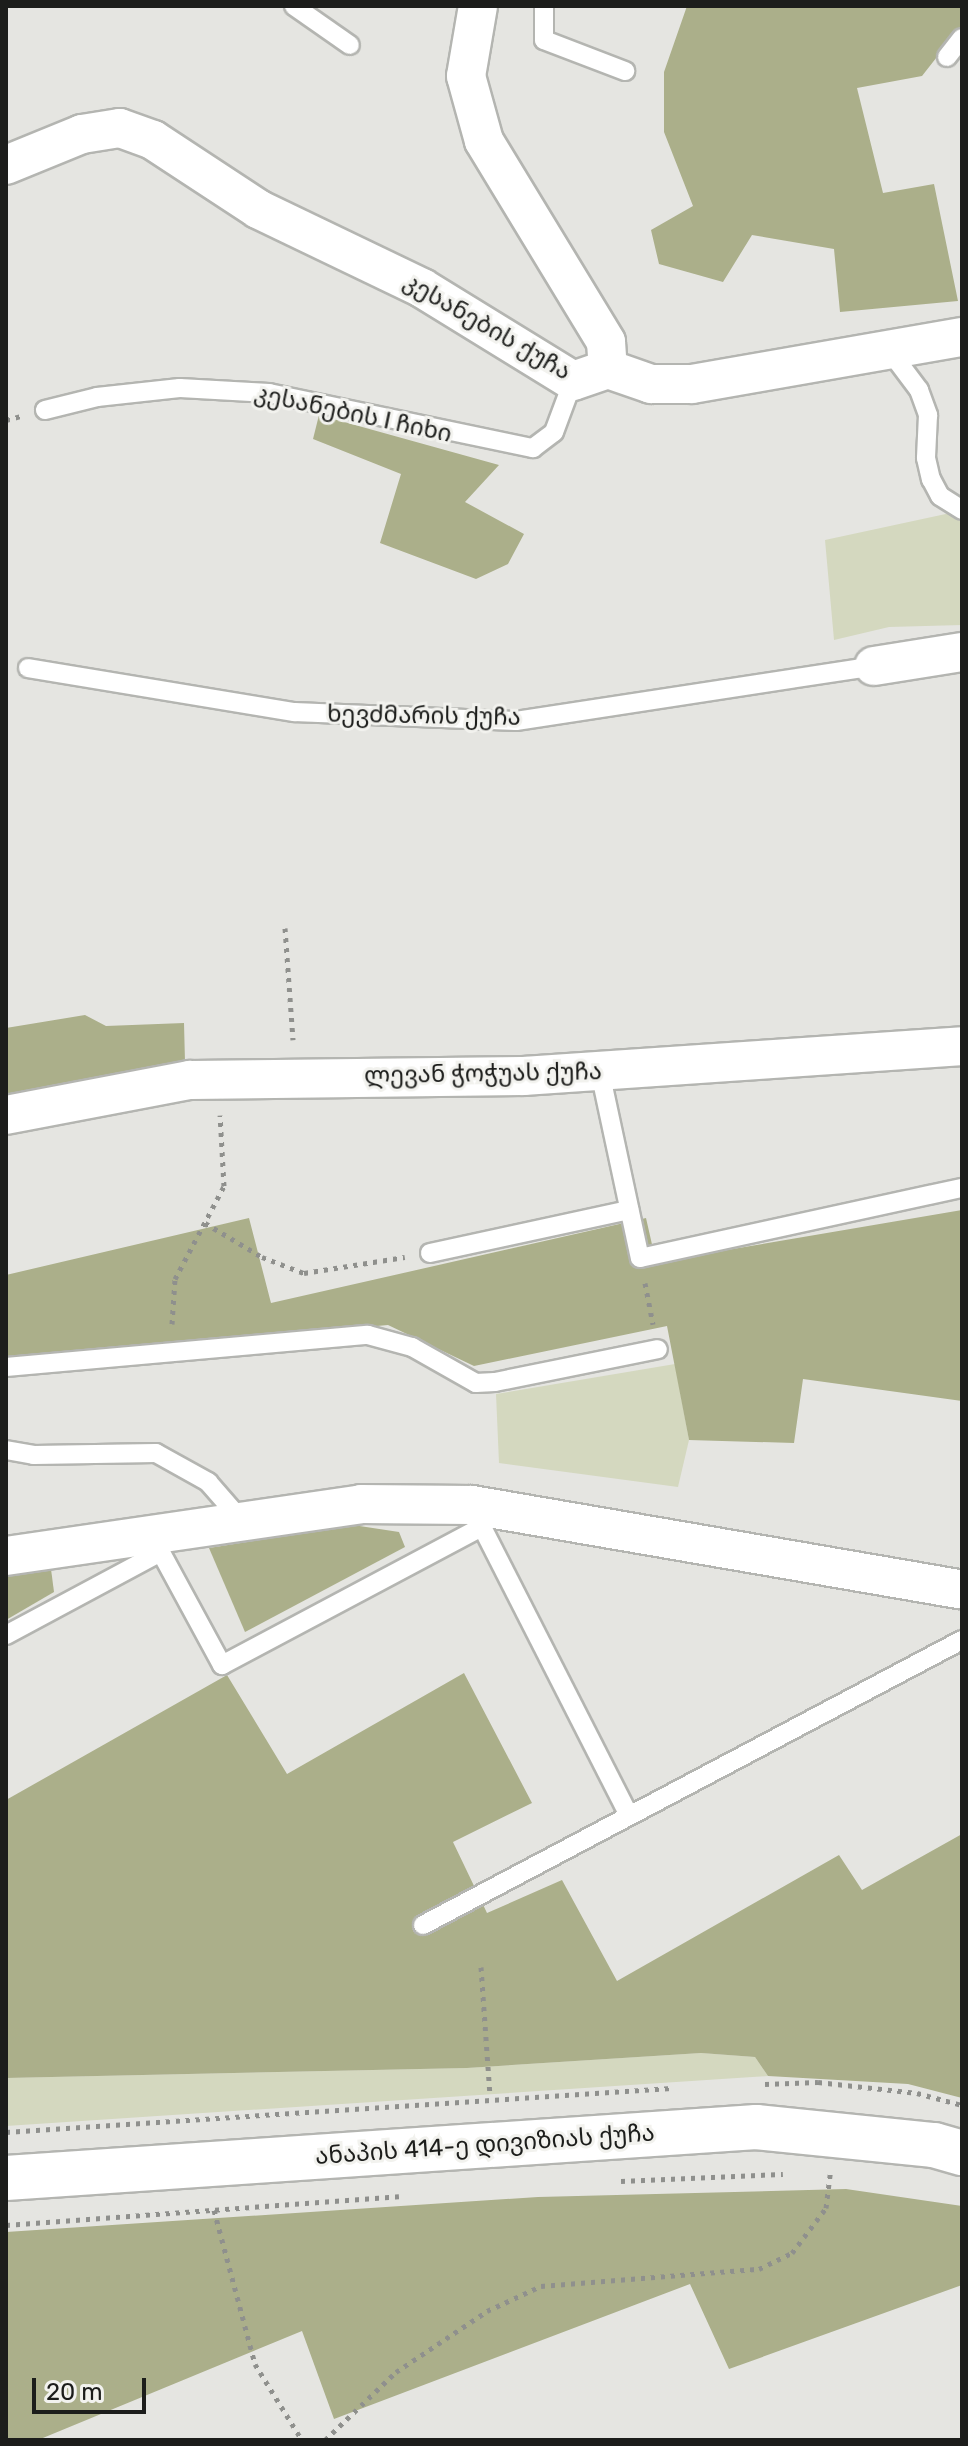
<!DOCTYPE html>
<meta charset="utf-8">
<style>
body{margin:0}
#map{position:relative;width:968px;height:2446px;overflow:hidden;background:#e5e5e1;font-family:Rubik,"Noto Sans Georgian",sans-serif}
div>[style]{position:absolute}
.green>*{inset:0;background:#d4d8bf}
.forest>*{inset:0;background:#abaf8a}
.path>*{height:5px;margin-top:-2.5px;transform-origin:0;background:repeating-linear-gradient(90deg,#8f908d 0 4px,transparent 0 10px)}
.roads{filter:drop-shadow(2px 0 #b4b5b1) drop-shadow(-2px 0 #b4b5b1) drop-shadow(0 2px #b4b5b1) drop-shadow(0 -2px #b4b5b1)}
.lane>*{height:18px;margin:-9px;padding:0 9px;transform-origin:9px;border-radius:9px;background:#fff}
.street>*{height:38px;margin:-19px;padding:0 19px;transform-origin:19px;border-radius:19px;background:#fff}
.secondary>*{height:44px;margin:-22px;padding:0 22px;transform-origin:22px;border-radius:22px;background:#fff}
span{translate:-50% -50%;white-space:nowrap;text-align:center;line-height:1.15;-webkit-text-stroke:6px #f2f2ee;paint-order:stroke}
.street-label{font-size:24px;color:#1c1d1b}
.frame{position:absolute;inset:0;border:8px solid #1c1d1b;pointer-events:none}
.scale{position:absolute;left:32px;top:2378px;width:114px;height:36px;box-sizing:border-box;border:4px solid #1c1d1b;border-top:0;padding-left:10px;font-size:24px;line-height:28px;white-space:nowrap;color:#1c1d1b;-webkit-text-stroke:6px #f2f2ee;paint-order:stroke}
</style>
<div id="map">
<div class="green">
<div style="clip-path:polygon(955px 512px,962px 517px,962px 625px,889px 627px,834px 640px,825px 540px)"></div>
<div style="clip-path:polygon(675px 1364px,689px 1440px,678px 1487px,499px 1463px,496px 1394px)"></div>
<div style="clip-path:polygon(701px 2053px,755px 2057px,768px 2076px,6px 2126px,6px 2078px,467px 2068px)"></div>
</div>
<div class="forest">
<div style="clip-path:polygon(687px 6px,962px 6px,962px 25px,922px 76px,857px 88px,883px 193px,934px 184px,958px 301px,840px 312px,834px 249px,752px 235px,723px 282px,659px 264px,651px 230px,693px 206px,664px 132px,664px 72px)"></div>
<div style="clip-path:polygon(319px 415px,499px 465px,465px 502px,524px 534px,508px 564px,476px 579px,380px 543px,401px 474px,313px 439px)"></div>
<div style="clip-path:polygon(85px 1015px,106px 1026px,184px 1023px,185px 1062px,6px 1098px,6px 1028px)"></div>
<div style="clip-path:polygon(962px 1210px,962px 1401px,803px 1379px,794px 1443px,689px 1440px,667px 1326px,474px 1366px,388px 1325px,6px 1359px,6px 1275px,249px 1218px,271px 1303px,646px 1218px,656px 1262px)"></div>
<div style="clip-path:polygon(353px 1525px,399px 1532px,405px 1547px,245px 1632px,209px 1548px)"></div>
<div style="clip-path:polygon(51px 1569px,54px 1592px,6px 1620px,6px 1576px)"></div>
<div style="clip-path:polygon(464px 1673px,532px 1803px,453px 1842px,487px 1913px,562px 1880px,617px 1981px,839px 1855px,862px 1890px,962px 1834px,962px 2098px,908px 2084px,768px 2076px,755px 2057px,701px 2053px,467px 2068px,6px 2078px,6px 1800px,227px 1675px,287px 1774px)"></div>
<div style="clip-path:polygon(846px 2189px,962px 2206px,962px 2285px,729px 2369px,690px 2284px,334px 2419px,302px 2331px,38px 2440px,6px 2440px,6px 2232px,538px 2197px)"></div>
</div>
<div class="path">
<div style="left:6px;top:420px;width:16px;rotate:-15deg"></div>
<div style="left:285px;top:928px;width:112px;rotate:85.9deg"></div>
<div style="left:205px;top:1223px;width:66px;rotate:30.8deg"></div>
<div style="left:262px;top:1257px;width:45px;rotate:20.9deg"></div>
<div style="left:304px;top:1273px;width:102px;rotate:-9deg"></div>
<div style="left:645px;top:1283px;width:42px;rotate:79deg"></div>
<div style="left:172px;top:1324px;width:45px;rotate:-86.2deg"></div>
<div style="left:175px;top:1279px;width:105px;rotate:-62.2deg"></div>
<div style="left:224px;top:1186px;width:71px;rotate:-93.2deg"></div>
<div style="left:481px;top:1967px;width:129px;rotate:86deg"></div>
<div style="left:765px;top:2084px;width:53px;rotate:-2.2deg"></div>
<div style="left:818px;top:2082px;width:100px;rotate:6.3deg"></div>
<div style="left:917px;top:2093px;width:47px;rotate:14.9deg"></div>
<div style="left:6px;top:2132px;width:667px;rotate:-3.78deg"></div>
<div style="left:621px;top:2181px;width:162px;rotate:-2.5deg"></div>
<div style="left:214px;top:2210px;width:159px;rotate:75.1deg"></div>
<div style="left:255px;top:2364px;width:89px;rotate:58.3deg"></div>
<div style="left:6px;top:2225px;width:394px;rotate:-4.2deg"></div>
<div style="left:325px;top:2440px;width:98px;rotate:-43.8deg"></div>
<div style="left:396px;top:2372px;width:110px;rotate:-33.8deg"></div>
<div style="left:487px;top:2311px;width:60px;rotate:-24.8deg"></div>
<div style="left:541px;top:2286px;width:219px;rotate:-4.5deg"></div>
<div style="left:759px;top:2269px;width:37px;rotate:-26deg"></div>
<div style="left:792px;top:2253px;width:56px;rotate:-52.9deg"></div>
<div style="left:826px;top:2208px;width:34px;rotate:-83deg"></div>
</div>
<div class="roads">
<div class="lane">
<div style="left:294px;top:6px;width:68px;rotate:34.9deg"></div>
<div style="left:544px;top:6px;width:34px;rotate:90deg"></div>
<div style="left:544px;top:40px;width:87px;rotate:20.9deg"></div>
<div style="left:947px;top:57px;width:24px;rotate:-52deg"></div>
<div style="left:889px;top:350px;width:50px;rotate:53.1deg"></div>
<div style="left:919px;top:390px;width:27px;rotate:70deg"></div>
<div style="left:928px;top:415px;width:43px;rotate:92.7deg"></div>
<div style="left:926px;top:458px;width:22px;rotate:77deg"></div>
<div style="left:931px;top:479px;width:19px;rotate:62deg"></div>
<div style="left:940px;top:496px;width:26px;rotate:32deg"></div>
<div style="left:45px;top:410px;width:54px;rotate:-14deg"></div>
<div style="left:97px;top:397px;width:83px;rotate:-6.2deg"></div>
<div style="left:180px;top:388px;width:89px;rotate:3.2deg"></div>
<div style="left:269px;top:393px;width:270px;rotate:11.8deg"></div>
<div style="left:533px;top:448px;width:26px;rotate:-37deg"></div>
<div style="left:554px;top:432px;width:54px;rotate:-69.6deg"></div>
<div style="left:28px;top:668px;width:270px;rotate:9.4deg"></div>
<div style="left:294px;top:712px;width:222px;rotate:2.3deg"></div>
<div style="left:516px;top:721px;width:362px;rotate:-8.7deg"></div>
<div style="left:600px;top:1072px;width:190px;rotate:77.9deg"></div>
<div style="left:640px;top:1258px;width:330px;rotate:-12.3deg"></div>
<div style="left:430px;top:1253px;width:204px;rotate:-12.2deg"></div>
<div style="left:6px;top:1367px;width:363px;rotate:-5.1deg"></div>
<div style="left:368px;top:1335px;width:46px;rotate:15.3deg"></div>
<div style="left:412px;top:1347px;width:73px;rotate:29.4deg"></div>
<div style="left:476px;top:1383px;width:19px;rotate:-3deg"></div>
<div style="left:495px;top:1382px;width:166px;rotate:-11.4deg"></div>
<div style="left:6px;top:1450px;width:28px;rotate:10deg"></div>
<div style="left:34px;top:1455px;width:122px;rotate:-0.9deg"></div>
<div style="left:156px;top:1453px;width:60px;rotate:29.1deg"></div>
<div style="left:208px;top:1482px;width:52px;rotate:48.9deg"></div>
<div style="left:482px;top:1527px;width:324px;rotate:63deg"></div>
<div style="left:152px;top:1536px;width:147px;rotate:61.5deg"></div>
<div style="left:222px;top:1665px;width:294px;rotate:-28deg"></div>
<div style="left:482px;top:1527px;width:24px;rotate:-114deg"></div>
<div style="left:6px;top:1635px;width:176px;rotate:-28.2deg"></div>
<div style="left:423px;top:1925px;width:610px;rotate:-27.87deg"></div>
</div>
<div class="street">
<div style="left:478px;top:6px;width:71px;rotate:99.7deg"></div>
<div style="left:466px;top:76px;width:67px;rotate:74.5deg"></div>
<div style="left:484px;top:141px;width:235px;rotate:58.7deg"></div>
<div style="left:606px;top:342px;width:27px;rotate:86deg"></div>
<div style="left:6px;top:165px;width:82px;rotate:-22.2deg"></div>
<div style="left:82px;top:134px;width:38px;rotate:-9deg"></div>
<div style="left:120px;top:128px;width:35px;rotate:20deg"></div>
<div style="left:153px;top:140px;width:126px;rotate:33.3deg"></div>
<div style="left:258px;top:209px;width:182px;rotate:25.7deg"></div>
<div style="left:422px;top:288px;width:177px;rotate:31.6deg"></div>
<div style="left:573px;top:381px;width:37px;rotate:-19deg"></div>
<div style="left:608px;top:369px;width:46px;rotate:19.2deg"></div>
<div style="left:651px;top:384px;width:41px"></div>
<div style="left:692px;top:384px;width:274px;rotate:-9.9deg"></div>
<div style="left:874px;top:666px;width:89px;rotate:-9deg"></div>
<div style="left:6px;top:1115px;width:187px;rotate:-10.8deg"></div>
<div style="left:190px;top:1080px;width:334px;rotate:-0.7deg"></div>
<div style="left:524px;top:1076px;width:439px;rotate:-3.9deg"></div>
<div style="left:6px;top:1556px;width:359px;rotate:-8.3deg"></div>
<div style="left:361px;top:1504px;width:111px;rotate:0.5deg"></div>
<div style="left:472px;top:1505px;width:497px;rotate:9.8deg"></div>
</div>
<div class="secondary">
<div style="left:6px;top:2178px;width:752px;rotate:-3.89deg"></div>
<div style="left:756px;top:2127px;width:179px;rotate:5.8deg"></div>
<div style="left:934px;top:2145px;width:29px;rotate:16deg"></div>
</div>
</div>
<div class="street-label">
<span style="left:487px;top:327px;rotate:30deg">კესანების ქუჩა</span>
<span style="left:353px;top:414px;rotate:12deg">კესანების I ჩიხი</span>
<span style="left:424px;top:716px;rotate:1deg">ხევძმარის ქუჩა</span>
<span style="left:483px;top:1074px;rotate:-1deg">ლევან ჭოჭუას ქუჩა</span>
<span style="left:485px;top:2145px;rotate:-4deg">ანაპის 414-ე დივიზიას ქუჩა</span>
</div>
<div class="frame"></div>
<div class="scale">20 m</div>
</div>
